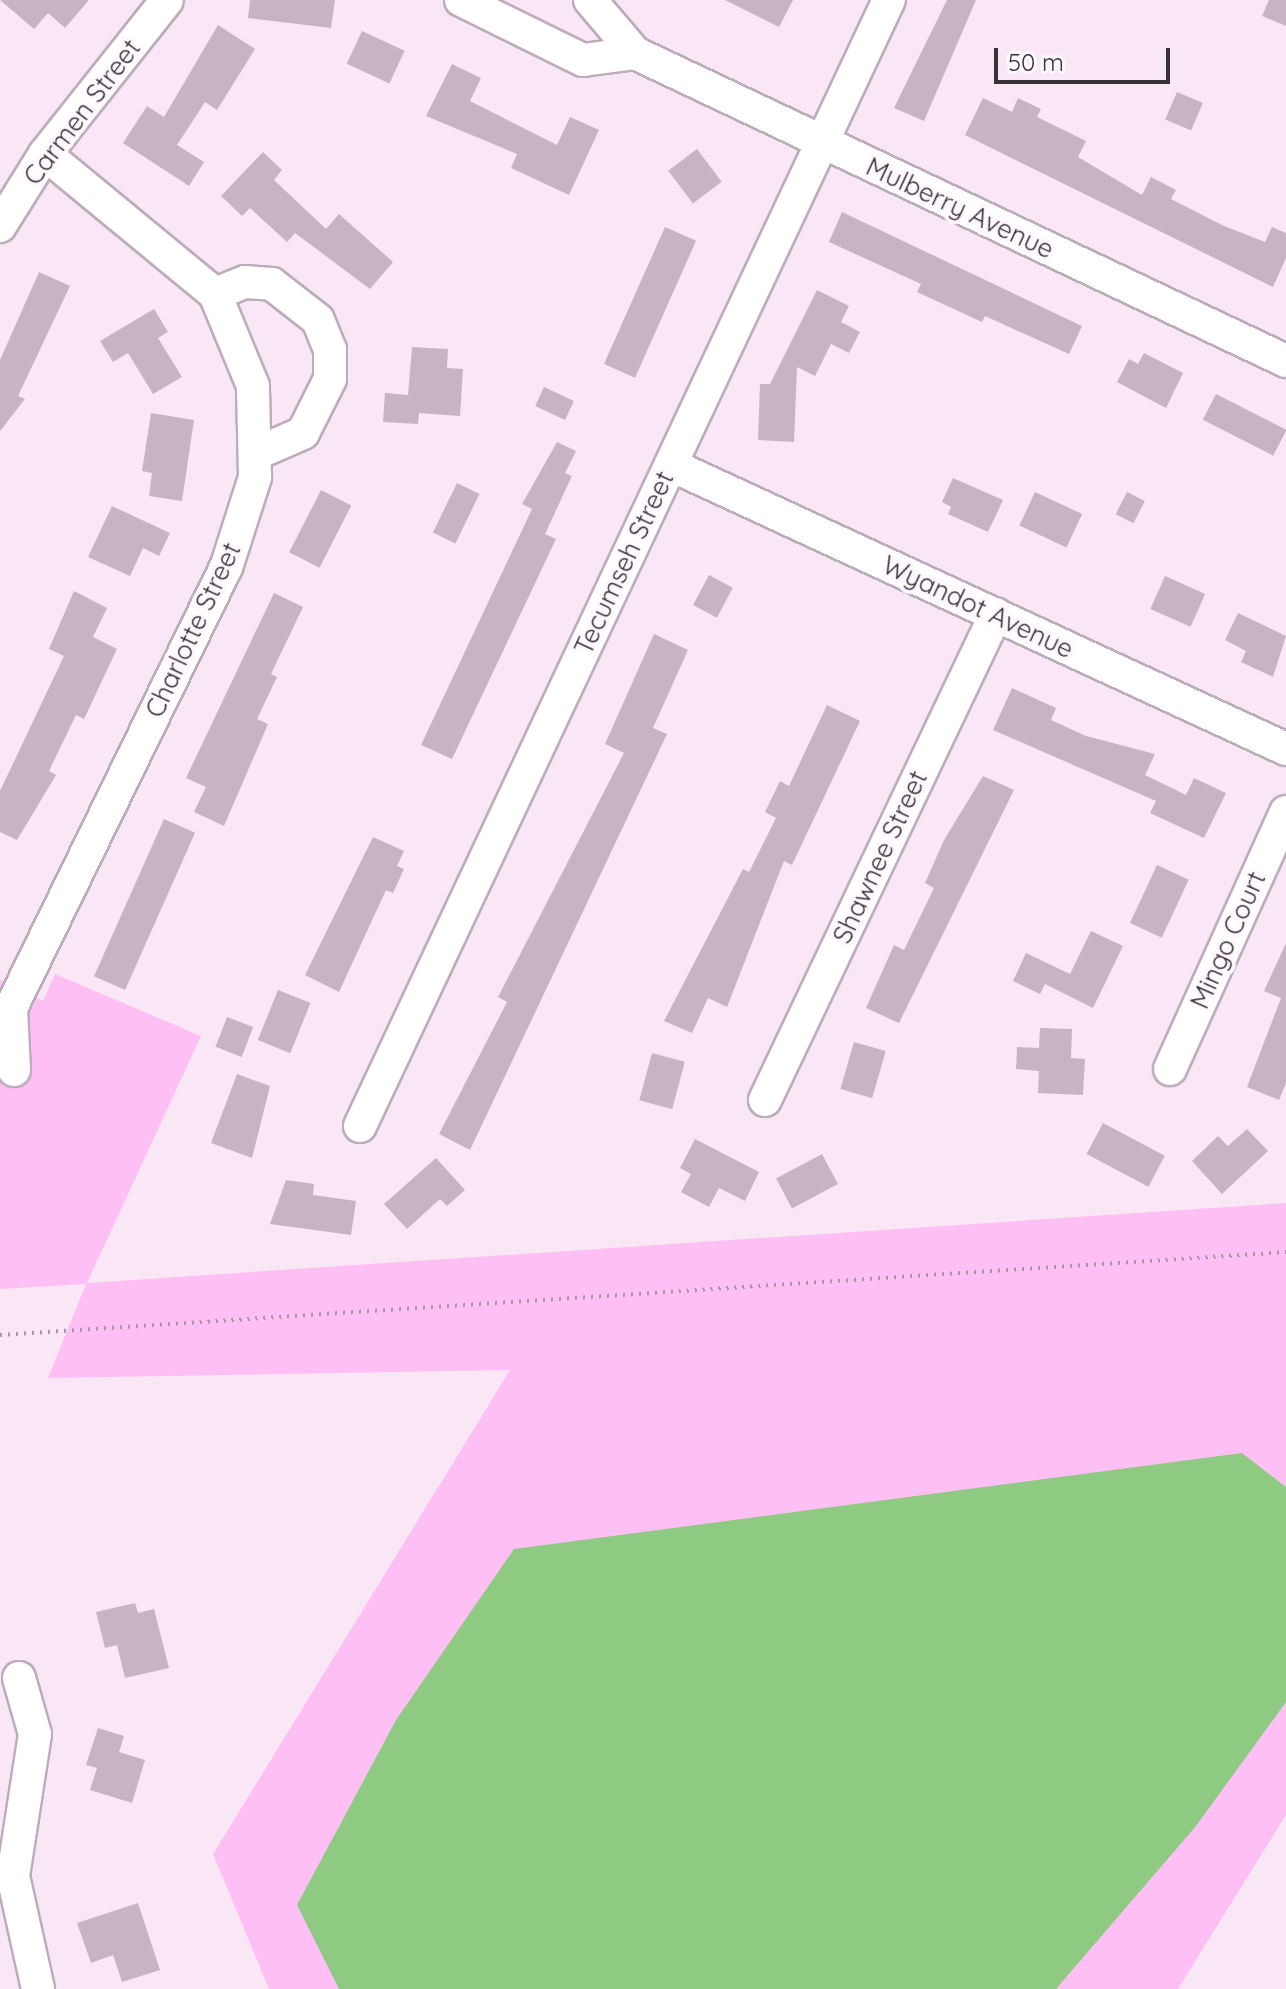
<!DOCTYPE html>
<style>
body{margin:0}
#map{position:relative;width:1286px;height:1989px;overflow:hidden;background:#f9e7f5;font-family:Quicksand,sans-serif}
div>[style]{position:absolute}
.green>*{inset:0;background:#fec0f4}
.water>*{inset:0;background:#8fca82}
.building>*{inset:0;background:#c6b4c2;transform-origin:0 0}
.path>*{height:4px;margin-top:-2px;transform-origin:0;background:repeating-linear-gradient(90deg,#a598a2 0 2px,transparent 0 8px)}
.roads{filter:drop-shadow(2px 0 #bdacba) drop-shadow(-2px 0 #bdacba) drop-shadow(0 2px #bdacba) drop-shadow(0 -2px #bdacba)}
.minor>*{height:32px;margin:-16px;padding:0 16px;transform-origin:16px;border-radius:16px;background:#fff}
span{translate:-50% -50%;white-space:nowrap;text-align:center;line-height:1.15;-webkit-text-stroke:8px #fff8fe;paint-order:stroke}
.street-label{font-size:26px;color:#383136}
.scale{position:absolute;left:994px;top:48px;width:176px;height:36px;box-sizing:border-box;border:4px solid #383136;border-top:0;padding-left:10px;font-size:24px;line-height:28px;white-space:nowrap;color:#383136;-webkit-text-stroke:6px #fff8fe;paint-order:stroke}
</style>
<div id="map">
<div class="green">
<div style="clip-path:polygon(55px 974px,201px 1036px,87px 1283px,1286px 1203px,1286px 1815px,1178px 1989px,269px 1989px,213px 1854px,510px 1370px,48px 1378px,86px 1284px,0 1289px,0 980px,43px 1001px)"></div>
</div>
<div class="water">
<div style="clip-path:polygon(1242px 1453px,1286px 1487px,1286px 1702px,1196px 1826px,1056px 1989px,339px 1989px,297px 1905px,396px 1720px,514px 1549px)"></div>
</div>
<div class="building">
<div style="clip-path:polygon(0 0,89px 0,65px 28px,48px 13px,34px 29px)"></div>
<div style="clip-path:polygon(250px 0,335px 0,331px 28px,248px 18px)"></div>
<div style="clip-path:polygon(725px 0,793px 0,779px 27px)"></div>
<div style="clip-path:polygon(947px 0,976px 0,924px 121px,894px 108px)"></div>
<div style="clip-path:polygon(1269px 0,1286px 0,1286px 26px,1262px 16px)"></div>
<div style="clip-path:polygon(218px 25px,255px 49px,217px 110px,205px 102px,177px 145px,204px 162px,189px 186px,123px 143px,147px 106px,164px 117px)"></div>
<div style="left:362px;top:31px;width:47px;height:36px;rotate:25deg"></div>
<div style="clip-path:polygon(452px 64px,481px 78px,470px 101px,557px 145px,570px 117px,599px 130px,569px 195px,511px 168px,517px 154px,426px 116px)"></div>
<div style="left:1177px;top:92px;width:28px;height:30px;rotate:23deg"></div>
<div style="clip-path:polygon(983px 98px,1012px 112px,1018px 98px,1041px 109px,1037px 117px,1086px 141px,1078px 157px,1142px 195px,1151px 177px,1176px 190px,1171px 199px,1224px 226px,1265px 242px,1272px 227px,1286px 233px,1286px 258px,1273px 287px,965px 135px)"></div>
<div style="left:697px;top:149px;width:41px;height:36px;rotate:53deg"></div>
<div style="clip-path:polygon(263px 152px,282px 170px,274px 180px,326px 229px,339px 214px,393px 262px,370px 289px,295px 233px,287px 242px,250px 208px,242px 216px,221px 196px)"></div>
<div style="clip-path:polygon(842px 212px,1082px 326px,1069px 354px,985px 316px,982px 322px,917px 292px,921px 284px,829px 242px)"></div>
<div style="left:665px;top:227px;width:34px;height:150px;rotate:24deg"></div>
<div style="clip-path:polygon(39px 272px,70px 286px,18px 396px,25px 399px,0 431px,0 360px)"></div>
<div style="clip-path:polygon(817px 290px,849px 306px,841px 322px,860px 332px,849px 353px,831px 344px,815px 376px,797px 367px,794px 442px,758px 440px,760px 384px,770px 384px)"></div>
<div style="clip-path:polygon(154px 309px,168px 332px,158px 338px,182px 377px,153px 394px,128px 353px,113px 362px,100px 341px)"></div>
<div style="clip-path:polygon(412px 347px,448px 349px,447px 368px,463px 369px,460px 416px,419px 413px,418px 424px,383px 422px,385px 393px,408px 395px)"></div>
<div style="clip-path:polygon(1144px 353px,1183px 373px,1166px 408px,1117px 382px,1129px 359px,1138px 364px)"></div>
<div style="left:544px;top:387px;width:33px;height:21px;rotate:25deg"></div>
<div style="left:1216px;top:394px;width:79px;height:29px;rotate:27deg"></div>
<div style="clip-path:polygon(151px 413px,194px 420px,182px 501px,149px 496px,152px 473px,142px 471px)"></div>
<div style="clip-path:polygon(557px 442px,576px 451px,565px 473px,572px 476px,545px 534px,556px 539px,452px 759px,421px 745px,532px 509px,522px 504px)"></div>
<div style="clip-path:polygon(953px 478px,1003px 500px,988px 532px,948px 514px,951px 507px,942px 502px)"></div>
<div style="left:457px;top:483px;width:25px;height:55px;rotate:26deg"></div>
<div style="left:321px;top:490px;width:34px;height:70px;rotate:27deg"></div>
<div style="left:1035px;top:492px;width:52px;height:37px;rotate:25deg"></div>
<div style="left:1127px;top:492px;width:20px;height:25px;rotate:27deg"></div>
<div style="clip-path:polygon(112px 506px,170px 533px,159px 556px,143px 548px,130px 576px,88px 557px)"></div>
<div style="left:709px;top:575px;width:27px;height:34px;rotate:28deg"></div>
<div style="left:1165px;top:576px;width:44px;height:36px;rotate:24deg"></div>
<div style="clip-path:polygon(74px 591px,107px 608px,93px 637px,117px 649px,84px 719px,76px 715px,49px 771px,56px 775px,17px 840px,0 832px,0 791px,64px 656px,49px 649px)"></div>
<div style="clip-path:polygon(274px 593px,303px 607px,271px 674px,277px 677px,257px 719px,268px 724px,224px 826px,194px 812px,206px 787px,186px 778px)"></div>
<div style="clip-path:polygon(1238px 613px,1286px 636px,1273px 677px,1241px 662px,1246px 651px,1225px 640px)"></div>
<div style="clip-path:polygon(654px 634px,688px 650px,653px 728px,667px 734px,470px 1150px,439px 1134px,507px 1002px,498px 997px,624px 753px,605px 744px)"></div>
<div style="clip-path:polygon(1012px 688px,1056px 708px,1051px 720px,1086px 736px,1155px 754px,1145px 775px,1186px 795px,1194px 778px,1226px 793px,1204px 838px,1150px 813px,1156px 801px,993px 730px)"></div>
<div style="clip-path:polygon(827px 705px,860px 721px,792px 865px,784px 861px,727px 1007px,708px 998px,692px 1033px,664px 1021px,743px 869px,749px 872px,776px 818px,765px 812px,780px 781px,789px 786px)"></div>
<div style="clip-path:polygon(983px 776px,1014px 790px,899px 1023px,866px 1008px,894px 945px,904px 950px,934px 888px,925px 883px,944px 840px)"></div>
<div style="left:164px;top:819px;width:34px;height:172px;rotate:24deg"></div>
<div style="clip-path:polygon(373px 837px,404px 851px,397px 866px,404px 869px,393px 893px,386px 890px,339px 992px,305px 975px)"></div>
<div style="left:1157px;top:865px;width:35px;height:64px;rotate:25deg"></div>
<div style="clip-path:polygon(1091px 931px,1123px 946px,1093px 1008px,1045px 984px,1040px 994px,1013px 981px,1026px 953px,1070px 974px)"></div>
<div style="clip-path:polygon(1286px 943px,1286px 1083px,1279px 1100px,1247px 1087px,1281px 998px,1264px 991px)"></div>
<div style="left:278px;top:990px;width:35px;height:54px;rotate:22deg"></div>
<div style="left:227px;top:1017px;width:28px;height:32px;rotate:21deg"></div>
<div style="clip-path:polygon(1040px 1028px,1072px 1029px,1071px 1058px,1085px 1059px,1083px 1095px,1038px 1093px,1039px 1071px,1016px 1069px,1017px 1047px,1039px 1048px)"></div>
<div style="left:854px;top:1042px;width:33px;height:49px;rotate:16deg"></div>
<div style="left:652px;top:1053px;width:34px;height:49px;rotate:15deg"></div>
<div style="clip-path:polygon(237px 1074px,270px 1086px,252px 1158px,211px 1143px)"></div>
<div style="left:1103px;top:1123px;width:70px;height:35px;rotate:28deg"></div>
<div style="clip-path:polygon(1247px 1129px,1268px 1151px,1222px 1194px,1192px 1161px,1218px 1136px,1228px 1146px)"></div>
<div style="clip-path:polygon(695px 1139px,759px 1172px,745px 1201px,719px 1188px,709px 1207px,681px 1192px,691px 1174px,680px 1168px)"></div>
<div style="left:822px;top:1154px;width:34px;height:52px;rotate:62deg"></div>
<div style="clip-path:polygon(436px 1158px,465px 1190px,447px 1206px,440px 1199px,407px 1229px,384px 1204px)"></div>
<div style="clip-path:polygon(286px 1180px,314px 1184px,313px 1195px,356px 1201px,351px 1235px,270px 1224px)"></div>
<div style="clip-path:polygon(135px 1603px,138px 1613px,154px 1609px,169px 1668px,125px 1678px,117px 1645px,105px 1648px,96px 1612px)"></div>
<div style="clip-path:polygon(98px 1728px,124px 1736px,119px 1752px,145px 1760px,132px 1803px,90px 1790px,97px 1768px,86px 1765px)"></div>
<div style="clip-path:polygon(138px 1903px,160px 1970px,122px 1982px,113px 1955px,91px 1963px,77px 1923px)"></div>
</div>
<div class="path">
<div style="left:0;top:1335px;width:1289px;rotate:-3.69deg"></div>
</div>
<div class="roads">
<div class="minor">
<div style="left:461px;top:0;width:136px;rotate:26.2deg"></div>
<div style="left:583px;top:60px;width:52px;rotate:-7.7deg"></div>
<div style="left:590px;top:0;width:70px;rotate:49.7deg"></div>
<div style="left:635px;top:53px;width:720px;rotate:25.32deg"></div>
<div style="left:0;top:226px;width:85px;rotate:-58deg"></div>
<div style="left:45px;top:154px;width:196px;rotate:-51.6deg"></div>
<div style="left:215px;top:294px;width:32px;rotate:-22deg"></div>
<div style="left:245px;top:282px;width:27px;rotate:4deg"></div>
<div style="left:272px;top:284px;width:58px;rotate:38deg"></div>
<div style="left:318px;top:320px;width:31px;rotate:68deg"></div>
<div style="left:330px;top:349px;width:30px;rotate:90deg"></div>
<div style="left:330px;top:379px;width:60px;rotate:116.6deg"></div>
<div style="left:303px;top:433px;width:52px;rotate:156.4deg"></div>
<div style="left:671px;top:465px;width:677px;rotate:24.79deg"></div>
<div style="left:1170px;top:1069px;width:282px;rotate:-65.7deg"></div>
<div style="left:14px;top:1070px;width:62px;rotate:-92.8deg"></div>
<div style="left:11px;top:1008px;width:490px;rotate:-64deg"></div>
<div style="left:226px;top:568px;width:96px;rotate:-72.3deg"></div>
<div style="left:255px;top:477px;width:91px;rotate:-91.3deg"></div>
<div style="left:253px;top:386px;width:100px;rotate:-112.4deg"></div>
<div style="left:215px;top:294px;width:220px;rotate:-140.5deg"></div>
<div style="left:765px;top:1100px;width:538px;rotate:-64.58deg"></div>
<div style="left:360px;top:1126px;width:1244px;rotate:-64.84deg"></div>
<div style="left:19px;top:1678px;width:58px;rotate:74.1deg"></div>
<div style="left:35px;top:1734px;width:144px;rotate:98.8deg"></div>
<div style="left:13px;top:1876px;width:116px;rotate:77.5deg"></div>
</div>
</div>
<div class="street-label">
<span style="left:82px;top:112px;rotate:-53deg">Carmen Street</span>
<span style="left:960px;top:208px;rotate:25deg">Mulberry Avenue</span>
<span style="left:624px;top:563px;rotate:-65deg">Tecumseh Street</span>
<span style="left:978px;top:607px;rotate:25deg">Wyandot Avenue</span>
<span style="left:193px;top:630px;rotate:-65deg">Charlotte Street</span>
<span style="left:880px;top:857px;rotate:-65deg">Shawnee Street</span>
<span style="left:1228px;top:940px;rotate:-66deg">Mingo Court</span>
</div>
<div class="scale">50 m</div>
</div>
